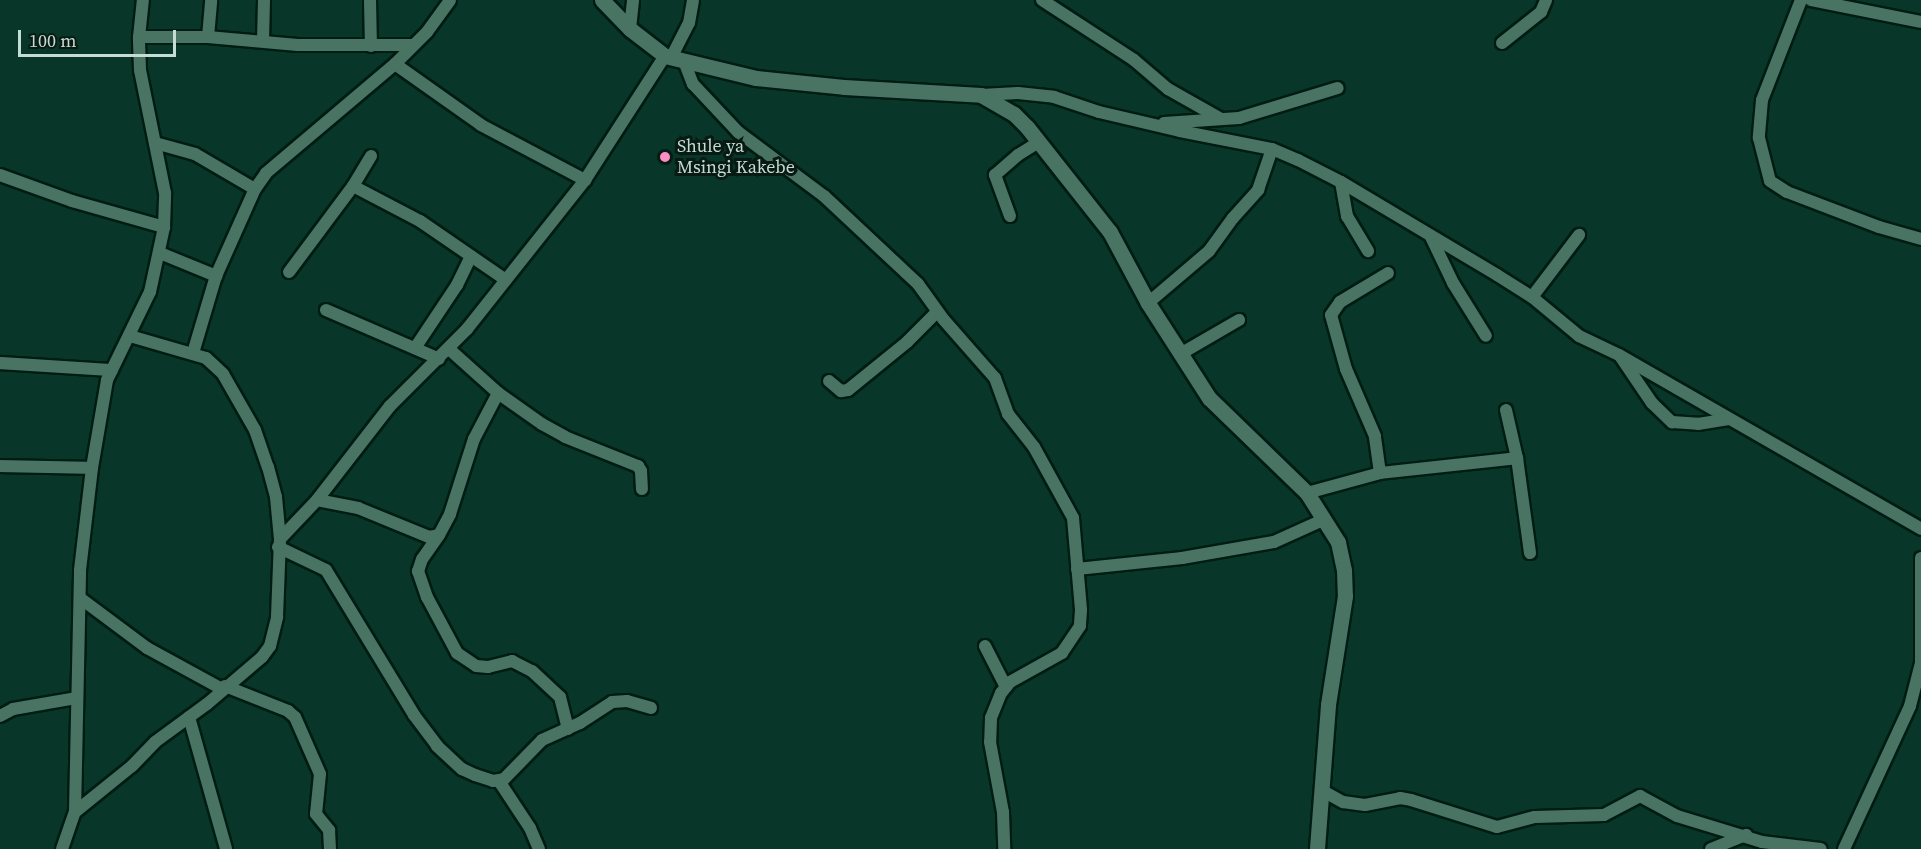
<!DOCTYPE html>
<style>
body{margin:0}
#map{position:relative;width:1921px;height:849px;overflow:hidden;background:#083629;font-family:"Source Serif 4",serif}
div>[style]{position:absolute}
.roads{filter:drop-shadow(2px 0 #001c13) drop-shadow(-2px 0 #001c13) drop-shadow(0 2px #001c13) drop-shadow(0 -2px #001c13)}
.minor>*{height:12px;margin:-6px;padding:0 6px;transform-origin:6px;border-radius:6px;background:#497464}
.tertiary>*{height:15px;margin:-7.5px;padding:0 7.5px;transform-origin:7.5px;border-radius:7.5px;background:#497464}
.dots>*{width:16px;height:16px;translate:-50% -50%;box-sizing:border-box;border:3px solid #081a14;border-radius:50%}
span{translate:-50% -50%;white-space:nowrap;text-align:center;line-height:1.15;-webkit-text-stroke:6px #081a14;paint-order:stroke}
.poi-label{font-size:18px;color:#c5dcd2}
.left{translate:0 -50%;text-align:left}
.scale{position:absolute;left:18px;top:30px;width:158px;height:27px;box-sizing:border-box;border:3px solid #c5dcd2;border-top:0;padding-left:8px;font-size:18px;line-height:21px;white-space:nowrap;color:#c5dcd2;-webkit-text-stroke:4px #081a14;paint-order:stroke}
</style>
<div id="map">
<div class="roads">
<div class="minor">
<div style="left:370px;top:0;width:46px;rotate:88.8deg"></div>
<div style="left:1042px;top:0;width:110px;rotate:33.1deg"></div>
<div style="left:1134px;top:60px;width:45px;rotate:40.5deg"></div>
<div style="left:1168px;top:89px;width:61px;rotate:29.5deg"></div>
<div style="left:1801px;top:0;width:107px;rotate:111.3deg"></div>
<div style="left:1762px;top:100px;width:38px;rotate:95deg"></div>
<div style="left:1759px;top:138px;width:44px;rotate:75.7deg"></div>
<div style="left:1770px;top:181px;width:20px;rotate:33deg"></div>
<div style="left:1787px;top:192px;width:98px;rotate:20.8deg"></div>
<div style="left:1879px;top:227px;width:44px;rotate:15.9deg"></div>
<div style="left:1811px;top:0;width:112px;rotate:11.3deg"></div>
<div style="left:630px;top:29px;width:29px;rotate:-84deg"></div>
<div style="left:139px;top:37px;width:69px"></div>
<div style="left:208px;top:37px;width:90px;rotate:5.1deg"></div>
<div style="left:298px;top:45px;width:115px"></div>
<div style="left:208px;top:37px;width:37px;rotate:-85deg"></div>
<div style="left:263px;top:41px;width:41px;rotate:-88.6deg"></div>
<div style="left:1502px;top:43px;width:50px;rotate:-38.5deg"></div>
<div style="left:1541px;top:12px;width:13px;rotate:-67deg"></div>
<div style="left:671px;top:58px;width:39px;rotate:-63deg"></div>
<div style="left:689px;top:23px;width:23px;rotate:-80deg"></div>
<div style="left:684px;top:61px;width:25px;rotate:69deg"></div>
<div style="left:693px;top:84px;width:66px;rotate:46.8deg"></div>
<div style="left:738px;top:132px;width:107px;rotate:36.7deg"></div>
<div style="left:824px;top:196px;width:129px;rotate:43.1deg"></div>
<div style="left:918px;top:284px;width:44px;rotate:54.2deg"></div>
<div style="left:944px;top:320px;width:77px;rotate:48.7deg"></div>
<div style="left:995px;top:378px;width:38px;rotate:70deg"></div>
<div style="left:1008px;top:414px;width:42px;rotate:51.8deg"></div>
<div style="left:1034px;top:447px;width:81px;rotate:61.2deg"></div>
<div style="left:1073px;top:518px;width:92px;rotate:85deg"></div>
<div style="left:1081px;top:610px;width:16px;rotate:94deg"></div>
<div style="left:1080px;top:626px;width:32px;rotate:124deg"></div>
<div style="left:1062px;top:653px;width:60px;rotate:150.9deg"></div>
<div style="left:1010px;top:682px;width:14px;rotate:129deg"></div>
<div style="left:1001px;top:693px;width:27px;rotate:112deg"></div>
<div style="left:991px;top:718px;width:24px;rotate:92deg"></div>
<div style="left:990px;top:742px;width:71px;rotate:79.5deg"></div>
<div style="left:1003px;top:812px;width:37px;rotate:88deg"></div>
<div style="left:395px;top:64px;width:105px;rotate:35.3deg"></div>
<div style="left:481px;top:125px;width:118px;rotate:27.9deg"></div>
<div style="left:981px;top:95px;width:37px;rotate:-3deg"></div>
<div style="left:1018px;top:93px;width:36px;rotate:6deg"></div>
<div style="left:1054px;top:97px;width:47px;rotate:18.4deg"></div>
<div style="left:1099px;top:112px;width:83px;rotate:13.2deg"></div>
<div style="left:1180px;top:131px;width:94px;rotate:11.1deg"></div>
<div style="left:1272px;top:149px;width:28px;rotate:23deg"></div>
<div style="left:1298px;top:160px;width:48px;rotate:27.1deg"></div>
<div style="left:1341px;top:182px;width:182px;rotate:30.8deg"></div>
<div style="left:1497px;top:275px;width:41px;rotate:32.2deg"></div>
<div style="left:1532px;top:297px;width:61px;rotate:39.7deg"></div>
<div style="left:1579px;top:336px;width:44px;rotate:25.4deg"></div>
<div style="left:1619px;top:355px;width:349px;rotate:29.9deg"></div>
<div style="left:1164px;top:123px;width:75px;rotate:-3.8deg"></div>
<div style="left:1239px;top:118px;width:103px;rotate:-16.9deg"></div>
<div style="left:155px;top:143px;width:41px;rotate:15.4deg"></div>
<div style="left:195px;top:154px;width:69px;rotate:30.3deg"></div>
<div style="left:0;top:175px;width:77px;rotate:19.9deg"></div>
<div style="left:72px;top:201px;width:96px;rotate:15.8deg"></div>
<div style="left:1341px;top:182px;width:35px;rotate:80deg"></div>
<div style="left:1347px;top:216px;width:41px;rotate:59deg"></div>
<div style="left:353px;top:186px;width:76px;rotate:27.6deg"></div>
<div style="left:420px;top:221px;width:104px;rotate:34.5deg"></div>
<div style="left:1010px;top:216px;width:44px;rotate:-110.1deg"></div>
<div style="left:995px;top:175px;width:30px;rotate:-41deg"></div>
<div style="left:1018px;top:155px;width:25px;rotate:-32deg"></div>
<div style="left:1431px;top:237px;width:51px;rotate:64.4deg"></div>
<div style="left:1453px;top:283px;width:62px;rotate:58.1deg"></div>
<div style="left:160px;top:253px;width:61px;rotate:22.3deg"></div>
<div style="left:289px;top:272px;width:107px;rotate:-53.3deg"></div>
<div style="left:353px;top:186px;width:35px;rotate:-59deg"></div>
<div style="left:1532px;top:297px;width:78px;rotate:-52.8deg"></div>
<div style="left:1148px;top:303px;width:80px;rotate:-40.4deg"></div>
<div style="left:1209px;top:251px;width:41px;rotate:-54deg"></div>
<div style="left:1233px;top:218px;width:38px;rotate:-48deg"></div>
<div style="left:1258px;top:190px;width:43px;rotate:-71.1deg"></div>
<div style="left:326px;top:310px;width:123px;rotate:23.4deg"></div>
<div style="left:130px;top:336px;width:79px;rotate:16.1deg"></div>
<div style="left:206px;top:358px;width:23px;rotate:43deg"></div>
<div style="left:223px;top:374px;width:64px;rotate:60.3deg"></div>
<div style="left:255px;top:430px;width:39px;rotate:71deg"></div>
<div style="left:268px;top:467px;width:31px;rotate:75deg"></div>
<div style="left:276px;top:497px;width:42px;rotate:84.6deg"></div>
<div style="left:415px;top:348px;width:76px;rotate:-56.3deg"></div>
<div style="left:457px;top:285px;width:32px;rotate:-64deg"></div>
<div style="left:449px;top:349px;width:66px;rotate:41.9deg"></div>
<div style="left:498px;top:393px;width:54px;rotate:35.2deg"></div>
<div style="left:542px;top:424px;width:26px;rotate:29deg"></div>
<div style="left:565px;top:437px;width:79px;rotate:21.7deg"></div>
<div style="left:638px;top:466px;width:6px;rotate:59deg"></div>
<div style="left:641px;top:471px;width:18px;rotate:87deg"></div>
<div style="left:193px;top:353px;width:80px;rotate:-73.4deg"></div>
<div style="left:216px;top:276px;width:95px;rotate:-65.9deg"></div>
<div style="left:255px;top:189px;width:19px;rotate:-55deg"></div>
<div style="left:266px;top:173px;width:169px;rotate:-40.2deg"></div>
<div style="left:395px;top:64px;width:45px;rotate:-45deg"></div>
<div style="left:427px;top:32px;width:39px;rotate:-54deg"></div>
<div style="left:1182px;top:353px;width:66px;rotate:-30.1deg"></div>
<div style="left:1620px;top:356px;width:57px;rotate:55.8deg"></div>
<div style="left:1652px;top:403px;width:28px;rotate:44deg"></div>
<div style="left:1672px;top:422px;width:26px;rotate:4deg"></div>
<div style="left:1698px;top:424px;width:31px;rotate:-9deg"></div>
<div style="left:0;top:363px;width:112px;rotate:3.6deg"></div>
<div style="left:829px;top:381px;width:16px;rotate:40deg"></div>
<div style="left:841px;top:391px;width:7px;rotate:-8deg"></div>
<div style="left:848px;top:390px;width:76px;rotate:-39.1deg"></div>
<div style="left:907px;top:342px;width:42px;rotate:-45deg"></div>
<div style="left:1506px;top:410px;width:49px;rotate:77.1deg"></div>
<div style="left:1517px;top:458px;width:96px;rotate:82.2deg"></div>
<div style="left:0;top:466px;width:92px;rotate:1.2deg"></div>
<div style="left:1380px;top:473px;width:37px;rotate:-98deg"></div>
<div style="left:1375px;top:436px;width:73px;rotate:-113.4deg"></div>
<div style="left:1346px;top:369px;width:56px;rotate:-105.5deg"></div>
<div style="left:1331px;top:315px;width:16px;rotate:-55deg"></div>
<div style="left:1340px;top:302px;width:56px;rotate:-31.1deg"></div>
<div style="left:1307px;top:493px;width:76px;rotate:-15.3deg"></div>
<div style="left:1380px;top:473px;width:138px;rotate:-6.2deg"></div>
<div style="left:317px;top:500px;width:42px;rotate:11deg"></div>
<div style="left:358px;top:508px;width:77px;rotate:22.2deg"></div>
<div style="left:429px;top:537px;width:10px;rotate:-11deg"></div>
<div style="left:439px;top:535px;width:24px;rotate:-62deg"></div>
<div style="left:450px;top:514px;width:79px;rotate:-72.3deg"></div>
<div style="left:474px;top:439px;width:52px;rotate:-62.4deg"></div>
<div style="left:439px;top:535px;width:29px;rotate:125deg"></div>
<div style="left:422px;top:559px;width:13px;rotate:108deg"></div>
<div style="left:418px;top:571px;width:28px;rotate:71deg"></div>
<div style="left:427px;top:597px;width:64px;rotate:61.8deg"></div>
<div style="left:457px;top:653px;width:23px;rotate:34deg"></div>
<div style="left:476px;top:666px;width:12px;rotate:5deg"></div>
<div style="left:488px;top:667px;width:25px;rotate:-14deg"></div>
<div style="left:512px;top:661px;width:22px;rotate:27deg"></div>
<div style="left:532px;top:671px;width:38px;rotate:43deg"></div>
<div style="left:560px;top:697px;width:33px;rotate:76deg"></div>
<div style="left:278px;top:547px;width:53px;rotate:25.6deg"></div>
<div style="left:326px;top:570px;width:170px;rotate:58.7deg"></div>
<div style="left:414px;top:715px;width:39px;rotate:53deg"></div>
<div style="left:437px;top:746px;width:34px;rotate:43deg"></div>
<div style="left:462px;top:769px;width:14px;rotate:25deg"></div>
<div style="left:475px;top:775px;width:19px;rotate:18deg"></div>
<div style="left:493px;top:781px;width:11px;rotate:-10deg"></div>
<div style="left:504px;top:779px;width:54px;rotate:-45.7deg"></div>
<div style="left:542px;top:740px;width:42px;rotate:-24.1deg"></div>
<div style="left:580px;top:723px;width:38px;rotate:-33deg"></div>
<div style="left:612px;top:702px;width:15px;rotate:-4deg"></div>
<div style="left:627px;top:701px;width:25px;rotate:16deg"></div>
<div style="left:1921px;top:558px;width:104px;rotate:90deg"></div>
<div style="left:1077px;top:569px;width:106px;rotate:-6deg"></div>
<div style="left:1182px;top:558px;width:93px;rotate:-9.9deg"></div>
<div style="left:1274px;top:542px;width:56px;rotate:-24.3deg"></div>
<div style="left:80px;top:598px;width:84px;rotate:36.7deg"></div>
<div style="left:147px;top:648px;width:85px;rotate:28.7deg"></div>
<div style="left:985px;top:646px;width:46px;rotate:62.9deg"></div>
<div style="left:225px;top:686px;width:68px;rotate:21.6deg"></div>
<div style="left:288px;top:711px;width:9px;rotate:41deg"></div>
<div style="left:295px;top:717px;width:62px;rotate:66.3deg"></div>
<div style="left:320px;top:774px;width:40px;rotate:95.7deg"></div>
<div style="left:316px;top:814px;width:21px;rotate:51deg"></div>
<div style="left:329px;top:830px;width:19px;rotate:87deg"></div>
<div style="left:0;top:716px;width:15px;rotate:-28deg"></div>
<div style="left:13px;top:709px;width:65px;rotate:-9.8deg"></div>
<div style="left:189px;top:717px;width:137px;rotate:74.3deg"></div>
<div style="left:499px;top:781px;width:56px;rotate:56.6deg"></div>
<div style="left:530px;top:828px;width:23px;rotate:67deg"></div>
<div style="left:1323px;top:791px;width:23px;rotate:29deg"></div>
<div style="left:1343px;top:802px;width:22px;rotate:8deg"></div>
<div style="left:1365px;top:805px;width:36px;rotate:-11deg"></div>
<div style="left:1400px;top:798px;width:11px;rotate:10deg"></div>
<div style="left:1411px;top:800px;width:90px;rotate:17.4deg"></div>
<div style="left:1497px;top:827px;width:39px;rotate:-15deg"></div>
<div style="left:1535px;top:817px;width:69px;rotate:-1.7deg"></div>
<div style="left:1604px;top:815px;width:41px;rotate:-27.8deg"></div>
<div style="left:1640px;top:796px;width:42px;rotate:28.4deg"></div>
<div style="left:1677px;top:816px;width:89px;rotate:17deg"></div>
<div style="left:1762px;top:842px;width:59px;rotate:6.8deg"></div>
<div style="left:75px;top:812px;width:242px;rotate:-88.8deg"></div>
<div style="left:80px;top:570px;width:103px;rotate:-83.3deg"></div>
<div style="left:92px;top:468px;width:89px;rotate:-80.3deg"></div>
<div style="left:107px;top:380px;width:98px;rotate:-64deg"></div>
<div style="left:150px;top:292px;width:66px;rotate:-77.8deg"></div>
<div style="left:164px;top:227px;width:34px;rotate:-88deg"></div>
<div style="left:165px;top:193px;width:126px;rotate:-101.5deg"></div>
<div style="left:140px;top:70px;width:33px;rotate:-92deg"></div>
<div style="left:139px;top:37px;width:37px;rotate:-84deg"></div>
<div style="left:62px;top:849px;width:39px;rotate:-71deg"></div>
<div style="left:75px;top:812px;width:73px;rotate:-38.9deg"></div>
<div style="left:132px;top:766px;width:33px;rotate:-46deg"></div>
<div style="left:155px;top:742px;width:64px;rotate:-36.2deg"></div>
<div style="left:207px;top:704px;width:72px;rotate:-40.5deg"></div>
<div style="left:262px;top:657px;width:14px;rotate:-54deg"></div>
<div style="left:270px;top:646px;width:30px;rotate:-76deg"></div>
<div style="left:277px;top:617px;width:78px;rotate:-87.8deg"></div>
<div style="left:280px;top:539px;width:54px;rotate:-46.5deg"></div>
<div style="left:317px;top:500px;width:119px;rotate:-52.2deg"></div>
<div style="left:390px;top:406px;width:109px;rotate:-45deg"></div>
<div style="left:467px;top:329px;width:190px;rotate:-51.6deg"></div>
<div style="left:585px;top:180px;width:148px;rotate:-57.2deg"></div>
<div style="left:1711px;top:849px;width:38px;rotate:-22deg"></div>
<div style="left:1844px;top:849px;width:157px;rotate:-65.2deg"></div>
<div style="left:1910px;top:706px;width:44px;rotate:-75.7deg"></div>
</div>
<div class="tertiary">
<div style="left:602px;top:0;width:40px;rotate:46deg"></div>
<div style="left:630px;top:29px;width:44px;rotate:37.6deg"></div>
<div style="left:665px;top:56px;width:94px;rotate:13.6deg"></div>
<div style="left:756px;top:78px;width:88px;rotate:5.8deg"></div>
<div style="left:844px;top:87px;width:137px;rotate:3.3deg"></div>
<div style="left:981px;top:95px;width:38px;rotate:30deg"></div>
<div style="left:1014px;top:114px;width:18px;rotate:45deg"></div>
<div style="left:1027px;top:127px;width:134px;rotate:51.7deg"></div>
<div style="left:1110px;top:232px;width:81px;rotate:61.8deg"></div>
<div style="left:1148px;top:303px;width:113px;rotate:57.3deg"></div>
<div style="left:1209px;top:398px;width:136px;rotate:44.1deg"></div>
<div style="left:1307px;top:493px;width:58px;rotate:57.7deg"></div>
<div style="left:1338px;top:542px;width:29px;rotate:78deg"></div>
<div style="left:1344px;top:570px;width:26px;rotate:88deg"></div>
<div style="left:1345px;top:596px;width:110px;rotate:98.9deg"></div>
<div style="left:1328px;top:705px;width:144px;rotate:94.4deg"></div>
</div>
</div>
<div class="dots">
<div style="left:665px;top:157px;background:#fb8fc5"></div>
</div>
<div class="poi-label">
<span class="left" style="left:677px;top:157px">Shule ya<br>Msingi Kakebe</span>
</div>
<div class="scale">100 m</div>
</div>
